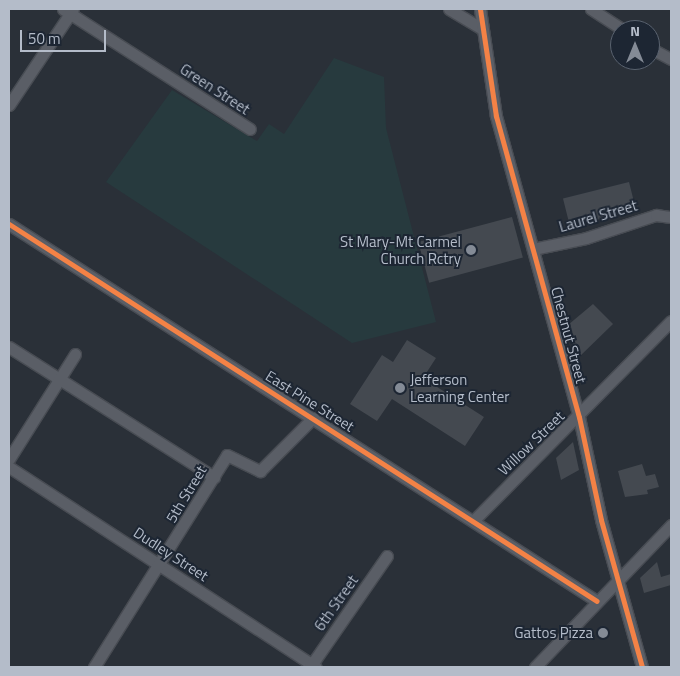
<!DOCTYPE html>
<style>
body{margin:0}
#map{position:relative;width:680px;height:676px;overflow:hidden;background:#2a3038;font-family:"Titillium Web",sans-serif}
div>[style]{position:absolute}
.green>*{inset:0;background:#273a3e}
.building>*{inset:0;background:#444950;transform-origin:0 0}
.roads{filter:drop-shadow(1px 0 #484c53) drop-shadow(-1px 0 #484c53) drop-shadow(0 1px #484c53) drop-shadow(0 -1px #484c53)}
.minor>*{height:11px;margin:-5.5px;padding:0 5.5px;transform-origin:5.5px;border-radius:5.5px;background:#5a5e66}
.cycleway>*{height:5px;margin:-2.5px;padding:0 2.5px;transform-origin:2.5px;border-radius:2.5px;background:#f48246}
.dots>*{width:14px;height:14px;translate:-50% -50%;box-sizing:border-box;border:2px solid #1d2633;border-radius:50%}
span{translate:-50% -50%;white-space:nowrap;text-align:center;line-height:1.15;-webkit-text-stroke:4px #1d2633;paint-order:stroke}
.street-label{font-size:15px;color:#b4bcc9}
.poi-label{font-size:15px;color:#b4bcc9}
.right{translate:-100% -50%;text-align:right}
.left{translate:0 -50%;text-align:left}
.frame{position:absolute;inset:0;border:10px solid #b4bcc9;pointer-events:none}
.north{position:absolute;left:610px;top:20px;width:50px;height:50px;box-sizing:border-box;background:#1d2633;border:1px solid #59626f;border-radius:50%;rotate:0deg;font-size:14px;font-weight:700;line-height:20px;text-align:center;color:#b4bcc9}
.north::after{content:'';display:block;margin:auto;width:18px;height:22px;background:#848b96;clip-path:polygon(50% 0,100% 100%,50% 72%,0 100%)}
.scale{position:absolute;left:20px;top:30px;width:86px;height:22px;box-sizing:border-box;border:2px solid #b4bcc9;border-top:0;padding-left:6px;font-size:15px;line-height:18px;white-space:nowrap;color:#b4bcc9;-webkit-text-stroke:4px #1d2633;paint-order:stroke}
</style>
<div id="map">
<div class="green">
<div style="clip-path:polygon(334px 58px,384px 77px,386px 128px,436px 322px,352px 343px,106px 182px,172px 90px,257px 141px,269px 124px,284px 134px)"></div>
</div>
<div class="building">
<div style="left:629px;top:182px;width:29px;height:68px;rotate:76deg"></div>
<div style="left:512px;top:217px;width:42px;height:97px;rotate:75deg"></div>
<div style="clip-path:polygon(593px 304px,613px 324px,577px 359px,568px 325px)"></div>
<div style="clip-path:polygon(407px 340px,436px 358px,423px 378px,484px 417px,465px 446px,392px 399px,377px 421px,350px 404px,382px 355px,393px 362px)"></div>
<div style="clip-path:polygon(573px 442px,579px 470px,561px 480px,556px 458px)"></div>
<div style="clip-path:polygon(642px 464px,646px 476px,655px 474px,659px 487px,647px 490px,648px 494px,625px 497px,618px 471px)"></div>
<div style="clip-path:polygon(657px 562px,661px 577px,671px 574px,671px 585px,644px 593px,640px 578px)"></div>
</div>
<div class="roads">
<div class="minor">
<div style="left:63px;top:9px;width:222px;rotate:32.7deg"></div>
<div style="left:449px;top:9px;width:39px;rotate:31deg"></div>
<div style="left:480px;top:9px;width:108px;rotate:81.5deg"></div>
<div style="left:496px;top:116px;width:312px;rotate:74.6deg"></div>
<div style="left:579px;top:417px;width:105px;rotate:77.9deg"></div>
<div style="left:601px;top:520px;width:153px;rotate:74.4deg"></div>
<div style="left:591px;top:9px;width:38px;rotate:33deg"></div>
<div style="left:650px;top:48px;width:24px;rotate:28deg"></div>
<div style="left:9px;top:105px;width:115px;rotate:-56.3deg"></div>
<div style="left:9px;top:224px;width:698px;rotate:32.67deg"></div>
<div style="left:533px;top:249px;width:54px;rotate:-11.7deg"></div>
<div style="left:586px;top:238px;width:74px;rotate:-18.2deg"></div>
<div style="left:656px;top:215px;width:15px;rotate:8deg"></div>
<div style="left:9px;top:347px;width:243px;rotate:32.4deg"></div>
<div style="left:9px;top:459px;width:124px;rotate:-57.8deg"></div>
<div style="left:9px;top:467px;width:366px;rotate:33.1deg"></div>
<div style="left:474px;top:520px;width:280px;rotate:-45.3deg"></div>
<div style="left:94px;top:667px;width:250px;rotate:-57.9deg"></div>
<div style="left:227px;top:455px;width:37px;rotate:26deg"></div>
<div style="left:260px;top:471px;width:75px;rotate:-45deg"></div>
<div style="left:310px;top:667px;width:135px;rotate:-55.3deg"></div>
<div style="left:535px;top:667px;width:197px;rotate:-46.2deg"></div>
</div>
</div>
<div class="cycleway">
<div style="left:480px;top:9px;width:108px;rotate:81.5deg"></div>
<div style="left:496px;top:116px;width:312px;rotate:74.6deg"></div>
<div style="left:579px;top:417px;width:105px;rotate:77.9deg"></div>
<div style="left:601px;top:520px;width:153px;rotate:74.4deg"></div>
<div style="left:9px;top:224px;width:698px;rotate:32.67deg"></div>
</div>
<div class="dots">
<div style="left:471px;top:250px;background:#848b96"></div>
<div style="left:400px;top:388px;background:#848b96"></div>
<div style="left:603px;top:633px;background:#848b96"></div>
</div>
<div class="street-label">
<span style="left:215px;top:89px;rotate:33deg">Green Street</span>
<span style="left:598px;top:216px;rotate:-16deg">Laurel Street</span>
<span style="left:569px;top:335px;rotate:75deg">Chestnut Street</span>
<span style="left:310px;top:401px;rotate:32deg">East Pine Street</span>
<span style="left:531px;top:443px;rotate:-44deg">Willow Street</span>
<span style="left:186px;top:494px;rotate:-59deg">5th Street</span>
<span style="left:171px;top:554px;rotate:33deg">Dudley Street</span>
<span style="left:336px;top:603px;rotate:-55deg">6th Street</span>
</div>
<div class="poi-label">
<span class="right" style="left:461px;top:250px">St Mary-Mt Carmel<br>Church Rctry</span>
<span class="left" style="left:410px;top:388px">Jefferson<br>Learning Center</span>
<span class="right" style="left:593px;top:633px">Gattos Pizza</span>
</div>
<div class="frame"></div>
<div class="north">N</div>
<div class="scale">50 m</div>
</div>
